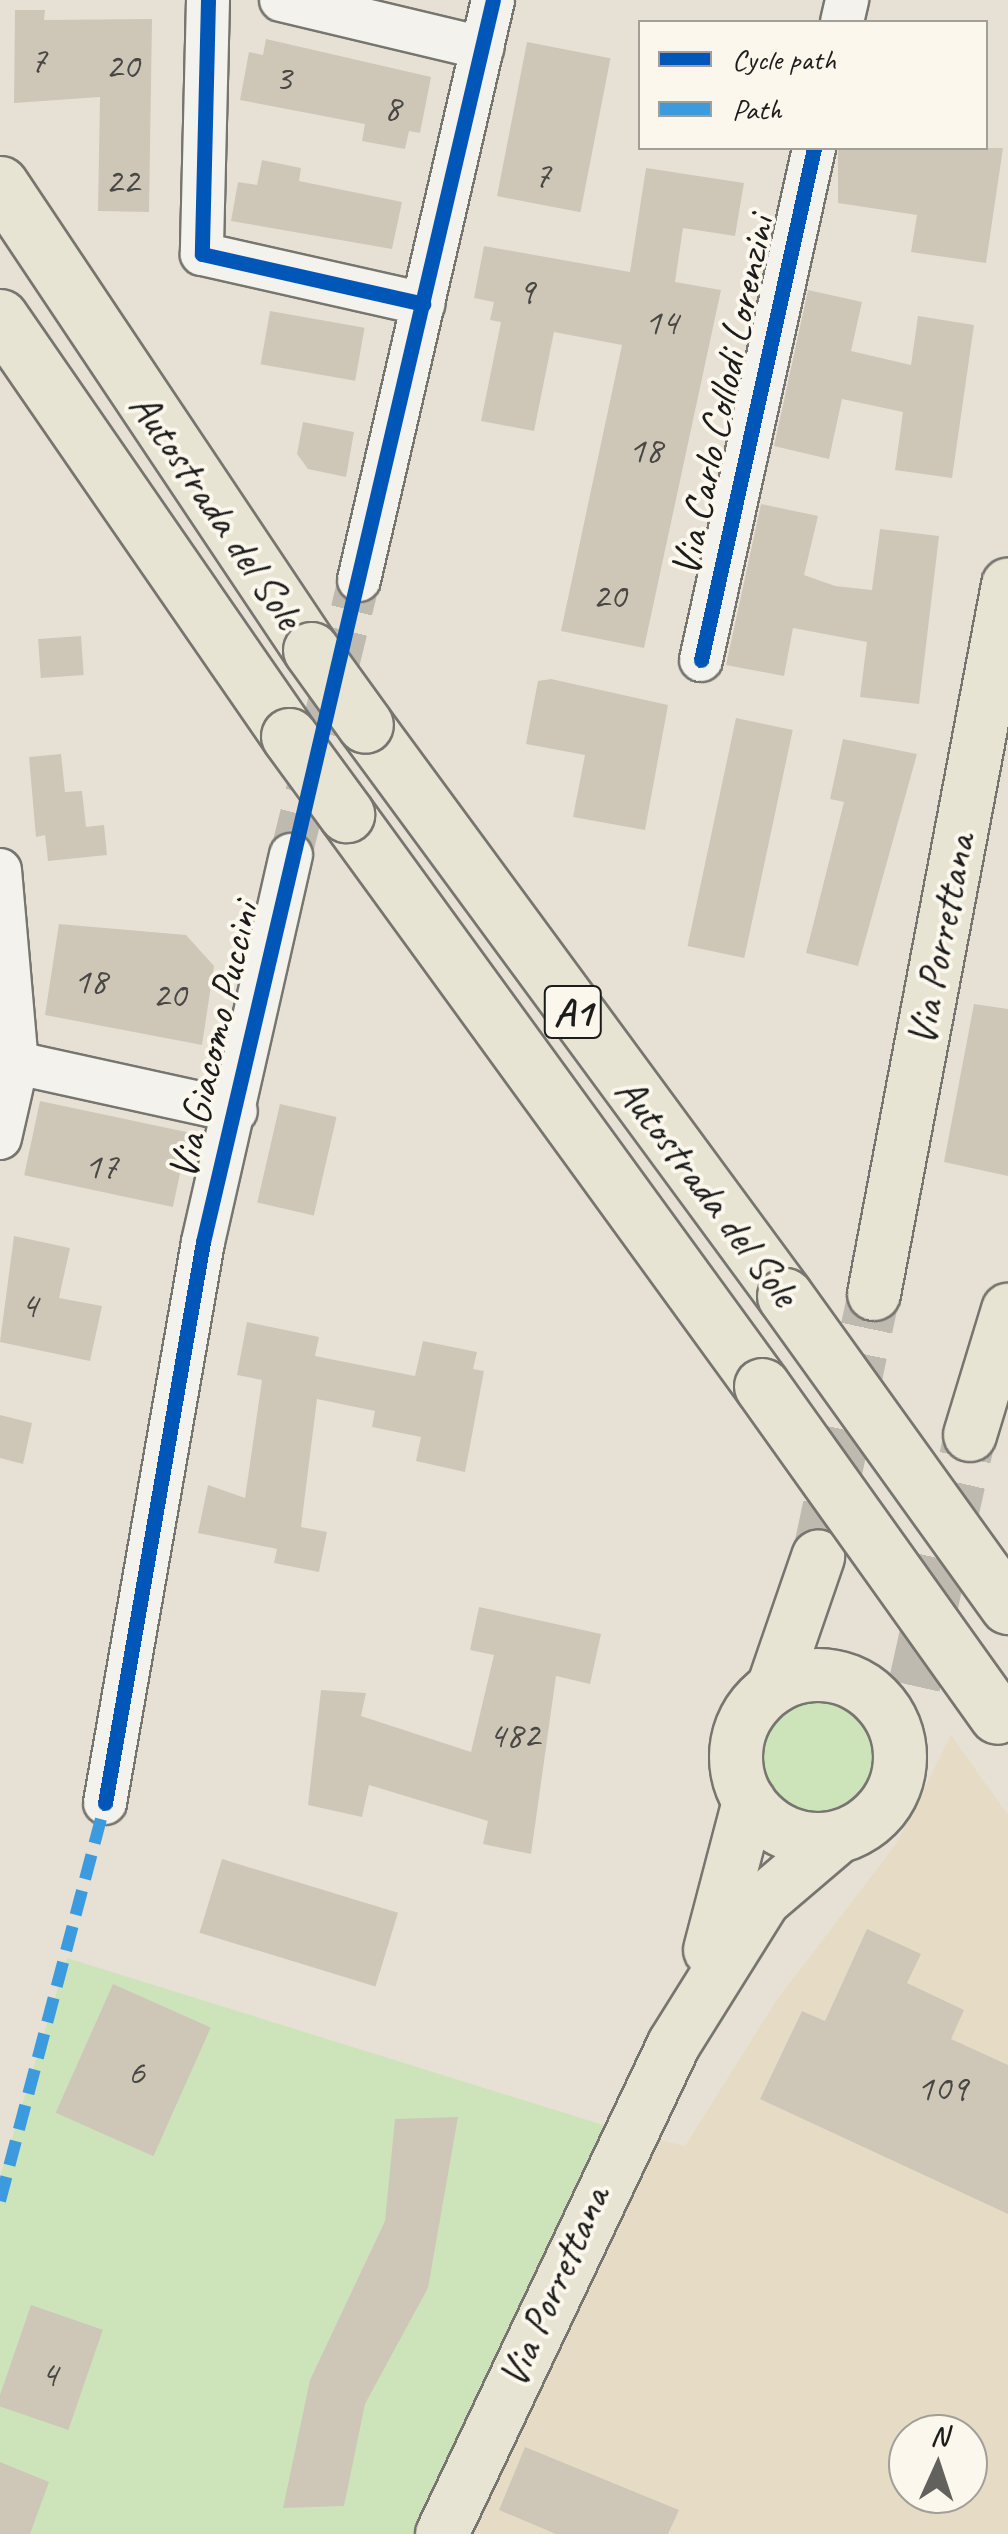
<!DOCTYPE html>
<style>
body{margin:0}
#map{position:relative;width:1008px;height:2534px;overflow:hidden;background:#e7e1d5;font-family:Caveat,sans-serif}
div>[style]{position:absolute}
.built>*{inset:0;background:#e6dcc6}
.green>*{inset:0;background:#cde4bb}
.round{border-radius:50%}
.building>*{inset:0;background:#cec7b8;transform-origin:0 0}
.minor-tunnel>*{height:42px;margin-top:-21px;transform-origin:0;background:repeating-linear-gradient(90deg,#bebab0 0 42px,transparent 0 63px)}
.major-tunnel>*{height:52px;margin-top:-26px;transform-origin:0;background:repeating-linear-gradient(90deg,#bebab0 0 52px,transparent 0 78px)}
.roads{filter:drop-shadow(2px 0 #77756f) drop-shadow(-2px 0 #77756f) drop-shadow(0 2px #77756f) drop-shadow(0 -2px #77756f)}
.minor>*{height:42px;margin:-21px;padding:0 21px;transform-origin:21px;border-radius:21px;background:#f4f2ed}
.major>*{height:52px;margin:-26px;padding:0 26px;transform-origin:26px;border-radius:26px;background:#e8e4d4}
.major>.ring{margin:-26px;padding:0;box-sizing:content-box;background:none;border:52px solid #e8e4d4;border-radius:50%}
.highway>*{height:55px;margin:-27.5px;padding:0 27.5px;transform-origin:27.5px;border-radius:27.5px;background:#e8e4d4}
.bridges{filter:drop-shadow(2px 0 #77756f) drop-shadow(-2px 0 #77756f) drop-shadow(0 2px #77756f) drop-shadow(0 -2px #77756f)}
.highway-bridge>*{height:55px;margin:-27.5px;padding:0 27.5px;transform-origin:27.5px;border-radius:27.5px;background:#e8e4d4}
.quiet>*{height:12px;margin-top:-6px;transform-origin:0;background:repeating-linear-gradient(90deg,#3c9bdf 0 25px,transparent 0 37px)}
.cycleway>*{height:15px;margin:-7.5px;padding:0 7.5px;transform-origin:7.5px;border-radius:7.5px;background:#0057b8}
span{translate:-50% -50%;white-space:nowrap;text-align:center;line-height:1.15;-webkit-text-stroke:8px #fbf7ec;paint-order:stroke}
.number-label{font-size:38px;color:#484743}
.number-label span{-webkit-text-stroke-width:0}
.shield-label span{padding:2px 8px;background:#fbf7ec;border:2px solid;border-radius:8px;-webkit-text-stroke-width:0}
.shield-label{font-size:40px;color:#1c1c1c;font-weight:700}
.street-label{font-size:42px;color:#1c1c1c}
.legend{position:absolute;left:638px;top:20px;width:350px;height:130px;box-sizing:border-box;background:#fbf7ec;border:2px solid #a29f99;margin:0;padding:12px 18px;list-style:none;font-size:30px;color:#1c1c1c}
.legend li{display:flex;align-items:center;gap:20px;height:50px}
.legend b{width:50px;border:2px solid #a29f99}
.north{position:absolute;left:888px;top:2414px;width:100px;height:100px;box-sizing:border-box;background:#fbf7ec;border:2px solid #a29f99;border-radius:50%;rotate:3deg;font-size:28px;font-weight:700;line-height:40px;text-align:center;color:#1c1c1c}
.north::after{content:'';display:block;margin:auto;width:35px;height:45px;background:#63615d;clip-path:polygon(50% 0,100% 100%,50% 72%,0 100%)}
</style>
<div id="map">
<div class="built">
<div style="clip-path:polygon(evenodd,951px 1735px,1008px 1815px,1008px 2534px,428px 2534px,616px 2129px,685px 2146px,776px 2001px,896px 1844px,951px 1735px,908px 2434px,968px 2434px,968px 2494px,908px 2494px,908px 2434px)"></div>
</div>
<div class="green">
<div class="round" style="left:763px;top:1694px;width:122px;height:122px"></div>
<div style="clip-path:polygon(67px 1958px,616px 2129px,428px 2534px,0 2534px,0 2177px)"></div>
</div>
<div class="building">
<div style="clip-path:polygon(15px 10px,45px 10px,44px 20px,152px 19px,149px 212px,98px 211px,100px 97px,14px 103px)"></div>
<div style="clip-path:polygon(266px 39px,431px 77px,420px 133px,409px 131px,405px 149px,362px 141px,365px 124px,240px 100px,249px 52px,263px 55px)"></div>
<div style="left:527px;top:42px;width:85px;height:157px;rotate:11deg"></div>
<div style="clip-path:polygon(838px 148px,1003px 148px,986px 263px,911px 252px,917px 215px,838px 203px)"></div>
<div style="clip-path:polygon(262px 160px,301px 168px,299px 181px,402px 202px,392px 249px,231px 221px,238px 182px,257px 185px)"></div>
<div style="clip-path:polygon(646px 168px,744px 183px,735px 236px,683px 228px,675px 282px,721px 290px,644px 648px,561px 631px,622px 345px,554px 332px,534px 431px,481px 421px,501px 322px,490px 320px,494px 302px,474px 298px,484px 246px,630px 272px)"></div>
<div style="clip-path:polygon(808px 290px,862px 302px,851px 351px,911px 365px,918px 316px,974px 325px,952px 478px,895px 470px,903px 412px,842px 399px,829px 459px,774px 446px)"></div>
<div style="left:270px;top:311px;width:96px;height:54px;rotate:10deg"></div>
<div style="clip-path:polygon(303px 422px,354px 432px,346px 477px,308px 469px,297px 454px)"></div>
<div style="clip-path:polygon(761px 504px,818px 516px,804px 575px,835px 586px,872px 590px,880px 529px,939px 536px,919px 704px,860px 697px,867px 642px,793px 628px,784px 676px,726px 665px)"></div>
<div style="left:81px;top:636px;width:39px;height:43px;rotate:86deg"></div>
<div style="clip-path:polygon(551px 679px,668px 705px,645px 830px,573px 817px,585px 755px,526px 744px,538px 681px)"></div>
<div style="left:736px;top:718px;width:58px;height:233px;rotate:12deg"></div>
<div style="clip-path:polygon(843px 739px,917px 754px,858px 966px,806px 953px,844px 802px,830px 799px)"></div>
<div style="clip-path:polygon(61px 754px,65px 792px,82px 791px,86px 827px,104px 825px,107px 855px,48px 861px,45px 835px,36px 837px,29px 757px)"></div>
<div style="clip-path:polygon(59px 924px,186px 935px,214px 966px,202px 1045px,45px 1015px)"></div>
<div style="clip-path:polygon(974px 1004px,1008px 1009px,1008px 1176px,944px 1162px)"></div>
<div style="left:40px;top:1101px;width:152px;height:76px;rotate:12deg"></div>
<div style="left:280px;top:1104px;width:58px;height:101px;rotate:13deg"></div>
<div style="clip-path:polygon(14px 1236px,70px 1248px,59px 1298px,102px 1306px,90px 1361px,0 1342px)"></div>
<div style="clip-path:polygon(247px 1322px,319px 1337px,315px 1356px,415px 1376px,423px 1341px,477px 1352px,473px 1369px,484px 1371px,465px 1472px,416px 1461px,421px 1437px,372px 1427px,375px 1411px,317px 1399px,301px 1527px,327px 1532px,319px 1572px,274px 1563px,277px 1549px,198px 1533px,208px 1485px,245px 1498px,262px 1380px,237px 1375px)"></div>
<div style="clip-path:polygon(0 1415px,32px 1423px,23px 1464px,0 1458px)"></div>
<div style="clip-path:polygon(479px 1607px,601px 1634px,590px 1684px,556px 1676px,531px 1854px,483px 1844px,488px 1821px,369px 1785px,362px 1817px,308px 1805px,321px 1690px,366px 1693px,361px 1716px,471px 1752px,494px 1655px,470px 1650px)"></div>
<div style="left:222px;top:1859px;width:184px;height:77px;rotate:17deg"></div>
<div style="clip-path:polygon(867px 1929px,921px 1954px,907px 1983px,964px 2010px,951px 2039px,1008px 2065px,1008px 2214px,760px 2099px,802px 2011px,825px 2021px)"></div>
<div style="left:113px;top:1984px;width:107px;height:141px;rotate:24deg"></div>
<div style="clip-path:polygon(458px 2117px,428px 2288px,365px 2404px,344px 2506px,283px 2508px,310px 2380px,385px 2221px,395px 2119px)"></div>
<div style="left:31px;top:2305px;width:76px;height:106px;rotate:19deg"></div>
<div style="clip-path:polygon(525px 2447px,679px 2510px,668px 2534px,556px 2534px,499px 2510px)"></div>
<div style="clip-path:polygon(0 2462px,49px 2482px,30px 2534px,0 2534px)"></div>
</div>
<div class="minor-tunnel">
<div style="left:291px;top:855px;width:283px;rotate:-76.1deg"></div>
</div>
<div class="major-tunnel">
<div style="left:818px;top:1557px;width:269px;rotate:-78deg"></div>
<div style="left:914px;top:1686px;width:257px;rotate:-77.4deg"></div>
</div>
<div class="roads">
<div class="minor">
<div style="left:208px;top:0;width:254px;rotate:91.4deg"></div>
<div style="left:202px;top:254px;width:227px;rotate:12.7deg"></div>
<div style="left:281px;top:0;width:207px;rotate:13.4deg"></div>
<div style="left:842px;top:22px;width:23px;rotate:-77deg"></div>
<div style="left:359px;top:580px;width:595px;rotate:-76.99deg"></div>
<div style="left:701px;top:660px;width:524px;rotate:-77.55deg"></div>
<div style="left:0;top:870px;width:194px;rotate:85deg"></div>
<div style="left:17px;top:1063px;width:77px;rotate:102.8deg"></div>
<div style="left:17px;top:1063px;width:224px;rotate:12.4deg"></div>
<div style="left:105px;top:1803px;width:569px;rotate:-80.09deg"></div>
<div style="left:203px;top:1242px;width:397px;rotate:-77.2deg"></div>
</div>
<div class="major">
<div style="left:874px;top:1294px;width:722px;rotate:-79.3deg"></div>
<div style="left:970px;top:1435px;width:131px;rotate:-73.1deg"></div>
<div class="ring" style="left:736px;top:1675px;width:112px;height:112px"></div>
<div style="left:773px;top:1688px;width:139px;rotate:-71deg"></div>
<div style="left:710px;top:1950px;width:154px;rotate:-75.3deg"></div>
<div style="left:442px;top:2534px;width:542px;rotate:-64.66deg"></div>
<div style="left:674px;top:2044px;width:170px;rotate:-58deg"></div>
<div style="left:764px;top:1900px;width:97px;rotate:-40.4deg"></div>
</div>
<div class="highway">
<div style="left:0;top:184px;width:560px;rotate:56.28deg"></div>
<div style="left:0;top:317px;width:509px;rotate:55.4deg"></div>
<div style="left:365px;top:725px;width:709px;rotate:53.66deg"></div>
<div style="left:346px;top:814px;width:707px;rotate:53.97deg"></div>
</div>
</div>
<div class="bridges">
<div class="highway-bridge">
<div style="left:311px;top:650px;width:92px;rotate:54.2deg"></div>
<div style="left:289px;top:736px;width:97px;rotate:53.8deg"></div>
<div style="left:785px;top:1296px;width:382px;rotate:54.3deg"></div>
<div style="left:762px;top:1386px;width:405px;rotate:54.5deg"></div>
</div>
</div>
<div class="quiet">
<div style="left:0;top:2201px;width:412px;rotate:-75.2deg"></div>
</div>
<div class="cycleway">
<div style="left:208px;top:0;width:254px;rotate:91.4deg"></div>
<div style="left:202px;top:254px;width:227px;rotate:12.7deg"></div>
<div style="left:701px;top:660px;width:524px;rotate:-77.55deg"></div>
<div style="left:105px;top:1803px;width:569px;rotate:-80.09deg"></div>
<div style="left:203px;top:1242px;width:1275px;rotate:-76.86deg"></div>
</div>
<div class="number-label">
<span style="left:38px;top:60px">7</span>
<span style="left:122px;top:66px">20</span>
<span style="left:283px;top:78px">3</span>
<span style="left:392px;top:108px">8</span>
<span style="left:542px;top:175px">7</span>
<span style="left:122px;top:181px">22</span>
<span style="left:526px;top:291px">9</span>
<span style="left:661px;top:322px">14</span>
<span style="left:645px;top:450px">18</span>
<span style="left:609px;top:596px">20</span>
<span style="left:90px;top:981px">18</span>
<span style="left:169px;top:995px">20</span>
<span style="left:101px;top:1166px">17</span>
<span style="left:29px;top:1305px">4</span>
<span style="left:514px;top:1735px">482</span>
<span style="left:136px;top:2072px">6</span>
<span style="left:942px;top:2088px">109</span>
<span style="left:49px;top:2374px">4</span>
</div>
<div class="shield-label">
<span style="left:573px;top:1012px">A1</span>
</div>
<div class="street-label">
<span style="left:723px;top:396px;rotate:-78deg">Via Carlo Collodi Lorenzini</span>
<span style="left:216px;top:511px;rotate:56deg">Autostrada del Sole</span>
<span style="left:941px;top:940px;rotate:-79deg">Via Porrettana</span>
<span style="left:214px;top:1041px;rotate:-77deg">Via Giacomo Puccini</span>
<span style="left:707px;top:1192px;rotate:53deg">Autostrada del Sole</span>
<span style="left:554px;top:2287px;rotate:-66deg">Via Porrettana</span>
</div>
<ul class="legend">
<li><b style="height:12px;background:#0057b8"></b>Cycle path</li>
<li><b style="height:12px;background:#3c9bdf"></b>Path</li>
</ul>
<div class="north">N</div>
</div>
